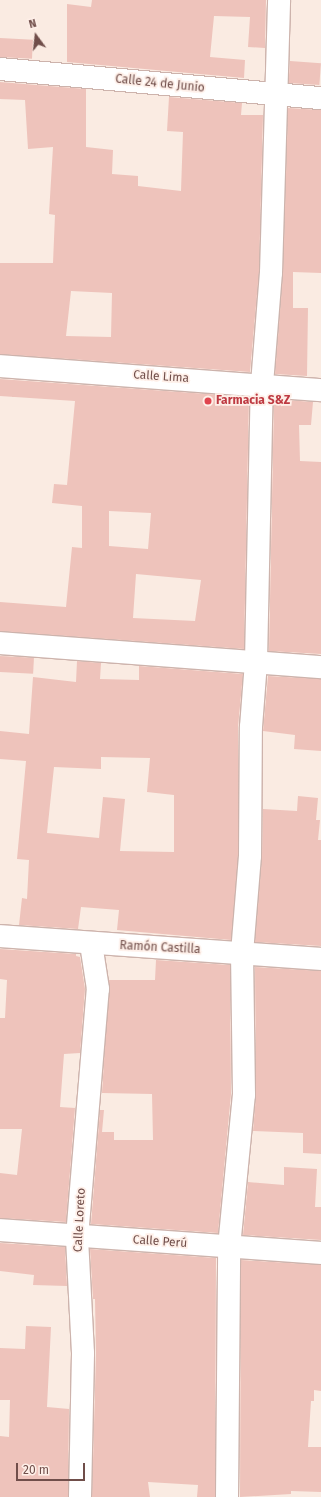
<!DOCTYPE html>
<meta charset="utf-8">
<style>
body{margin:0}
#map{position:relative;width:321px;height:1497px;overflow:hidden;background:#faebe2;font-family:"Fira Sans",sans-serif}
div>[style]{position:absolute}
.building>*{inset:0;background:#eec3bb;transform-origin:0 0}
.roads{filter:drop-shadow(1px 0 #cdb3ac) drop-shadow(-1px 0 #cdb3ac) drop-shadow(0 1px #cdb3ac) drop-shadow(0 -1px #cdb3ac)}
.minor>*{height:22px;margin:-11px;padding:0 11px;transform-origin:11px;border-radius:11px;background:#fff}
.dots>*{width:11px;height:11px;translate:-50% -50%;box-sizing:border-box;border:2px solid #feefe8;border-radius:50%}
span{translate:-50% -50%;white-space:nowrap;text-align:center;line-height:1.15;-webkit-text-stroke:3.5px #feefe8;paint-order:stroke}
.street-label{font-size:12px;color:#704e4a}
.health-label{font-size:12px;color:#be3a42;font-weight:700}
.left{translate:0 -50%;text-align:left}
.north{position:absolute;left:16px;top:16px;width:40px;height:40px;-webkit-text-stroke:3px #feefe8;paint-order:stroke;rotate:345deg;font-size:11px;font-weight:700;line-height:16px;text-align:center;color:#704e4a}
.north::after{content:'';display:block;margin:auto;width:14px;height:18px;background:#704e4a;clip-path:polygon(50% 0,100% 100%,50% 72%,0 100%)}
.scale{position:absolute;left:16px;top:1463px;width:69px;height:18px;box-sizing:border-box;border:2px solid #704e4a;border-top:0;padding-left:5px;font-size:12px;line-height:14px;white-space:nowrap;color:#704e4a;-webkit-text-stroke:3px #feefe8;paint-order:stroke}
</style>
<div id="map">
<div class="building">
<div style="clip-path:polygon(92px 0,266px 0,265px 48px,248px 47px,250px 17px,214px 16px,210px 57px,245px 60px,244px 78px,67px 62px,67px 4px,91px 7px)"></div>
<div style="left:0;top:38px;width:33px;height:19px;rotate:3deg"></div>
<div style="left:290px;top:61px;width:31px;height:22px;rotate:4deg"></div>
<div style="clip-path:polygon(evenodd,0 82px,86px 89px,86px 147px,113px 150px,112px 174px,138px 176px,138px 186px,181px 191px,183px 132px,167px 131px,169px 97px,242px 103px,241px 115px,263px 115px,259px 272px,250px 372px,0 354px,0 263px,53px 263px,55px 215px,49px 214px,53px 147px,28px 149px,25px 100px,0 99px,0 82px,71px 291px,112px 293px,111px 337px,66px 336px,71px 291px)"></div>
<div style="clip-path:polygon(288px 108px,321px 110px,321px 273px,293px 272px,293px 308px,308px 308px,307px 376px,275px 374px,283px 273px)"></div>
<div style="clip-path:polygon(evenodd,0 379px,249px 397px,244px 649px,0 631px,0 602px,66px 607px,72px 547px,82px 548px,82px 506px,52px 503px,54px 484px,67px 485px,75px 401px,0 396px,0 379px,109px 511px,151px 513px,148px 549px,109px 546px,109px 511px,0 379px,136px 574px,201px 580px,195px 621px,133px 618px,136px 574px)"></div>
<div style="clip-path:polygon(274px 399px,313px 402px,311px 425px,299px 425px,300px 461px,321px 462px,321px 654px,269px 651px)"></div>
<div style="left:0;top:656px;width:34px;height:16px;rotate:3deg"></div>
<div style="clip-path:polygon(evenodd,77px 661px,101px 663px,100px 679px,139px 680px,139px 666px,243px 674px,238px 727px,238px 855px,231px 940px,117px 930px,119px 910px,81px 907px,78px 929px,19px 925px,22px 898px,27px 899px,29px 860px,17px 859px,26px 761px,0 759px,0 731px,29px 734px,33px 677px,76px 682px,77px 661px,101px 757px,150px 758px,147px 792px,174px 795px,174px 852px,120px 851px,125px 799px,103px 797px,99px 838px,47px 833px,54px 767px,101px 769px,101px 757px)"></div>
<div style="clip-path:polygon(268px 676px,321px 679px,321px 751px,294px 749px,295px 735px,263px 731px)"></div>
<div style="clip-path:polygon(298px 796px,318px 798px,316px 820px,320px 820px,318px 840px,321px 840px,321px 946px,255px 942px,262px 857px,263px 809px,297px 811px)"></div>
<div style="clip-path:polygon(0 949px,76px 954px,76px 956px,80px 957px,85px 989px,80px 1053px,64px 1054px,60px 1107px,75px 1108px,66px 1222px,0 1218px,0 1173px,17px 1175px,22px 1129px,0 1129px,0 1018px,5px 1018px,7px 980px,0 979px)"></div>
<div style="clip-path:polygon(156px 960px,230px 965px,231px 1094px,218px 1233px,91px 1224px,100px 1110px,104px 1110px,102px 1132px,114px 1132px,114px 1140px,153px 1140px,152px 1094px,102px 1093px,109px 980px,155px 980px)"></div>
<div style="clip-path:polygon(255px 967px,321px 971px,321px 1154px,303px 1153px,303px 1133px,253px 1131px,256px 1095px)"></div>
<div style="clip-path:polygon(284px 1167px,317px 1169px,315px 1207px,321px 1207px,321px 1240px,243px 1235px,248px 1182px,284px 1185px)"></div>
<div style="clip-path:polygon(0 1243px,65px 1247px,67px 1286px,33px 1285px,34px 1275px,0 1271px)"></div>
<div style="clip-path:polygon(90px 1249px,216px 1258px,215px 1497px,197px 1497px,198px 1485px,148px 1482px,150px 1497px,92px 1497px,96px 1353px,95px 1299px,93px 1299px)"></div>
<div style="clip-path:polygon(241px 1260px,321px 1265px,321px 1391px,314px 1390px,314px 1401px,311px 1401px,308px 1447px,321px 1447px,321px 1492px,291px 1491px,291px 1494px,240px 1497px)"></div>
<div style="clip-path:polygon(26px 1326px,51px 1327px,47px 1407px,69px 1409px,68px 1497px,0 1497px,0 1436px,9px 1437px,10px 1400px,0 1400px,0 1348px,25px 1349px)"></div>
</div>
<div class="roads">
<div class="minor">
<div style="left:0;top:69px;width:322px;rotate:5.2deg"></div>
<div style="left:0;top:366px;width:322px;rotate:4.3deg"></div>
<div style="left:0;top:643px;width:322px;rotate:4.3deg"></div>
<div style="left:0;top:936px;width:322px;rotate:4.1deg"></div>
<div style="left:0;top:1230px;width:322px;rotate:4.1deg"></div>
<div style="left:80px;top:1497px;width:144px;rotate:-88.8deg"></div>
<div style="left:83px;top:1353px;width:116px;rotate:-93deg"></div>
<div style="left:77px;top:1237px;width:249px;rotate:-85.2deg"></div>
<div style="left:98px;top:989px;width:46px;rotate:-98.8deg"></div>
<div style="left:227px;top:1497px;width:250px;rotate:-89.5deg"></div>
<div style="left:229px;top:1247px;width:153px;rotate:-84.4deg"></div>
<div style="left:244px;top:1095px;width:142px;rotate:-90.8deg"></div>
<div style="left:242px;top:953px;width:97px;rotate:-85.3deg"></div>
<div style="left:250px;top:856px;width:129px;rotate:-89.6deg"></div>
<div style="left:251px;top:727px;width:65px;rotate:-85.6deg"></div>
<div style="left:256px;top:662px;width:278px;rotate:-88.8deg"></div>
<div style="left:262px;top:384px;width:111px;rotate:-85.4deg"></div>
<div style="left:271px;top:273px;width:273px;rotate:-88.3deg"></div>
</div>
</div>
<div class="dots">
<div style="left:208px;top:401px;background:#e0444e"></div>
</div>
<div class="street-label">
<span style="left:160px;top:84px;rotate:6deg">Calle 24 de Junio</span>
<span style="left:161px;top:377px;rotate:4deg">Calle Lima</span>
<span style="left:160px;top:948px;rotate:3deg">Ramón Castilla</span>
<span style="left:80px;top:1220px;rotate:-87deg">Calle Loreto</span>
<span style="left:160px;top:1242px;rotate:4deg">Calle Perú</span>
</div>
<div class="health-label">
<span class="left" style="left:216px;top:401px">Farmacia S&amp;Z</span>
</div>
<div class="north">N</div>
<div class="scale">20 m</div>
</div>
